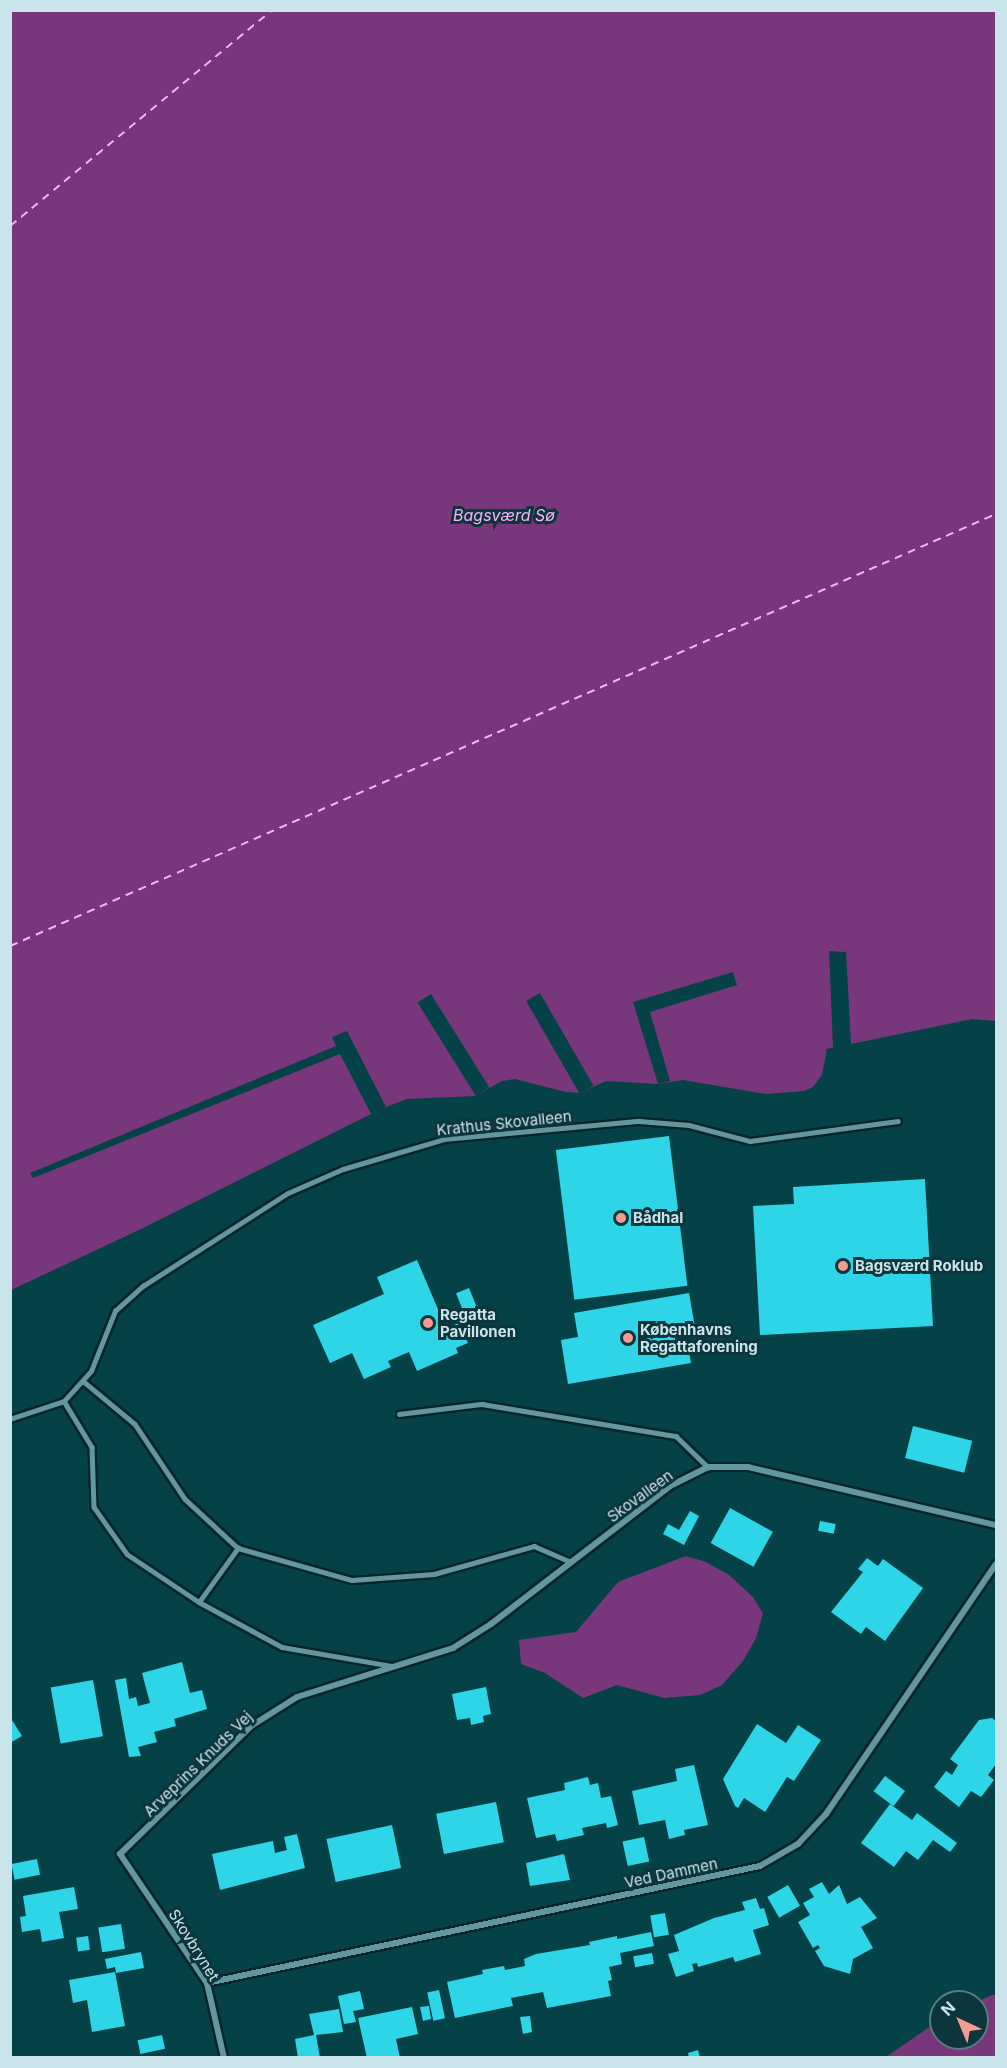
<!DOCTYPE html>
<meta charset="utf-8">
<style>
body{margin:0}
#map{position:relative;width:1007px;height:2068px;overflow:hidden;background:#054248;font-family:Inter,sans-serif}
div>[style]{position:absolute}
.water>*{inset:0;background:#79377b}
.pier>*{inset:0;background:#054248;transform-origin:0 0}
.ferry>*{height:1.5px;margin-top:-0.75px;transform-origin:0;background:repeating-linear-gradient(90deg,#fab0fa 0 8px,transparent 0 14px)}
.building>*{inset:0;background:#2ed5e7;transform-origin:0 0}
.roads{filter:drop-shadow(2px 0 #092529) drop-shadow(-2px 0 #092529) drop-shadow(0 2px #092529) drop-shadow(0 -2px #092529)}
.service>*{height:4.5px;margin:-2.25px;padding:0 2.25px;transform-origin:2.25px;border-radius:2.25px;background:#62979e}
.minor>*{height:6px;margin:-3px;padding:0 3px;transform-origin:3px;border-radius:3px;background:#62979e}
.dots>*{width:16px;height:16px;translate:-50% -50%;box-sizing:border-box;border:3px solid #0c363b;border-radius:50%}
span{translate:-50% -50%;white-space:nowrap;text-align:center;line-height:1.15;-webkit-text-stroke:6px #0c363b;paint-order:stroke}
.street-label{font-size:15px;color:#cae5e9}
.poi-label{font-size:15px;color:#cae5e9;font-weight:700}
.left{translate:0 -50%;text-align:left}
.water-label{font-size:16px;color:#fab0fa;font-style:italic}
.frame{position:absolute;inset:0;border:12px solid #cae5e9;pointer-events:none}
.north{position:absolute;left:929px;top:1990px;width:60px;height:60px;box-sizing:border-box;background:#0c363b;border:2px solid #587c81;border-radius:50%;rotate:316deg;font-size:16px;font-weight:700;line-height:24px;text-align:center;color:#cae5e9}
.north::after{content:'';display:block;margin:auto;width:21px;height:27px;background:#f59c92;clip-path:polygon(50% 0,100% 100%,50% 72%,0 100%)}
</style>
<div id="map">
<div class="water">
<div style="clip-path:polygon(10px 11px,996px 11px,996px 1021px,972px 1019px,827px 1049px,822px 1075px,813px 1087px,804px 1091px,766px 1094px,683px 1080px,658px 1084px,606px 1081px,580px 1093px,566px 1092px,515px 1079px,502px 1081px,475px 1096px,407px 1099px,381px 1109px,141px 1229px,11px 1290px)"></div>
<div style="clip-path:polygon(686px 1556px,706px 1562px,729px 1575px,752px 1596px,763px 1613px,756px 1638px,743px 1661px,722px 1685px,700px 1695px,664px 1698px,617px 1685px,583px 1698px,545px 1673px,521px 1664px,519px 1640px,576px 1632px,618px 1582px)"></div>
<div style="clip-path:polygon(992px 1995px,996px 1995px,996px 2057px,886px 2057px,941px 2019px,941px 2038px,977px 2038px,977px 2002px)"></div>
</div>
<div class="pier">
<div style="clip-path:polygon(829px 951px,846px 952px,851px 1044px,865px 1043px,865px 1046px,829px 1052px,828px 1059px,826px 1049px,833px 1048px)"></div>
<div style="clip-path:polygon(733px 972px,737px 985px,650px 1012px,670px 1081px,658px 1084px,633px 1002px)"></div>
<div style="left:540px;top:993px;width:107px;height:16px;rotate:60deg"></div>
<div style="left:431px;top:994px;width:110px;height:16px;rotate:58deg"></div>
<div style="clip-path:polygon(347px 1031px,386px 1107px,371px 1114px,340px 1054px,33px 1178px,30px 1173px,336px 1046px,332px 1037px)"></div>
</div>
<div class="ferry">
<div style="left:10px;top:226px;width:340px;rotate:-39.5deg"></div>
<div style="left:10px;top:946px;width:1076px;rotate:-23.66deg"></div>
</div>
<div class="building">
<div style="left:669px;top:1136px;width:151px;height:114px;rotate:83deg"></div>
<div style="clip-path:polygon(925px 1179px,933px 1326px,760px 1335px,753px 1206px,794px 1204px,793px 1187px)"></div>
<div style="clip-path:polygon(417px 1260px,446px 1328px,459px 1323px,468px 1343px,456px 1348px,458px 1353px,417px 1371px,409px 1352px,388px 1361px,391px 1367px,364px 1379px,352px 1353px,330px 1363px,313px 1325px,384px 1294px,377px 1277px)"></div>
<div style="left:469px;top:1288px;width:27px;height:14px;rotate:68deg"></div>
<div style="clip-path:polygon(689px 1293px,695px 1327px,685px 1329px,691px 1363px,568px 1384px,561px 1340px,578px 1337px,574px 1313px)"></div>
<div style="left:913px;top:1426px;width:61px;height:33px;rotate:14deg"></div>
<div style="left:730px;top:1508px;width:49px;height:40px;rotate:29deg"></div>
<div style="clip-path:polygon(690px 1511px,699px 1516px,684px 1545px,663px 1534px,668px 1524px,679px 1530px)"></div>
<div style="left:820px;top:1521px;width:16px;height:10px;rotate:11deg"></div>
<div style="clip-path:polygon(867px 1558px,878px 1566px,883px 1559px,923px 1588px,885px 1641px,866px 1627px,861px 1634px,831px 1612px,863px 1572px,858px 1569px)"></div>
<div style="clip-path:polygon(182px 1662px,190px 1693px,202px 1690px,207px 1709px,174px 1719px,176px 1726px,154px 1732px,157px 1742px,138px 1747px,141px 1756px,129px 1757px,115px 1680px,126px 1678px,129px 1699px,136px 1697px,138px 1706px,150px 1703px,142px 1673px)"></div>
<div style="left:93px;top:1680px;width:57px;height:43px;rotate:80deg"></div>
<div style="clip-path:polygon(486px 1687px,491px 1714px,483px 1716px,484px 1722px,471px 1725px,470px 1718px,457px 1720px,452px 1694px)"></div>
<div style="clip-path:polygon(10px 1717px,22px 1736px,10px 1743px)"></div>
<div style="clip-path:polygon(992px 1718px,996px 1721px,996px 1764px,988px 1775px,994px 1780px,981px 1797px,971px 1791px,959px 1807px,934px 1787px,946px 1771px,952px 1775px,958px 1765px,950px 1759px,979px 1720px)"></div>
<div style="clip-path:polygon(757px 1724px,786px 1743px,798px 1725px,821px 1740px,794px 1781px,787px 1777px,765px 1812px,744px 1798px,738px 1808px,735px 1806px,723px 1779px)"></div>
<div style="clip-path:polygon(694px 1765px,708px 1825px,684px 1830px,685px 1835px,669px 1839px,665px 1820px,639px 1825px,632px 1791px,677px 1781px,675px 1769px)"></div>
<div style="left:885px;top:1776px;width:25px;height:19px;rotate:37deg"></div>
<div style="clip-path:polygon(588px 1777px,590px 1785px,598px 1783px,601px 1798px,611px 1796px,618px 1825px,607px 1828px,606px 1823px,582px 1828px,584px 1835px,557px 1841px,555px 1834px,536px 1838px,527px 1798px,565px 1790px,564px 1783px)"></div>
<div style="left:496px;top:1802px;width:41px;height:61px;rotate:79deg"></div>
<div style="clip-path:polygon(890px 1804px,912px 1820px,917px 1813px,957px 1843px,950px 1852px,933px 1840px,918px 1860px,906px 1851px,894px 1867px,861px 1843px)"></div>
<div style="left:392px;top:1825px;width:44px;height:67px;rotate:78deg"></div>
<div style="clip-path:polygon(297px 1834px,305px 1868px,220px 1890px,212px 1854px,273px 1841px,275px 1853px,287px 1850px,284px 1837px)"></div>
<div style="left:644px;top:1837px;width:25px;height:22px;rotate:78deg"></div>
<div style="clip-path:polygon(564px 1854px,570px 1880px,530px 1886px,526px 1863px)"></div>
<div style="left:37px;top:1859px;width:16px;height:26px;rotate:79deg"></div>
<div style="clip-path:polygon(822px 1882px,829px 1894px,839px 1885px,847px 1904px,860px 1897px,877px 1918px,861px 1927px,873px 1948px,853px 1959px,850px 1974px,824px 1966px,815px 1951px,820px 1948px,818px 1945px,813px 1948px,798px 1922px,810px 1915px,803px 1903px,814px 1897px,809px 1889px)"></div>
<div style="left:788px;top:1885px;width:24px;height:24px;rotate:60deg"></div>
<div style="clip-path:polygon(74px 1887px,78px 1909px,59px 1912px,64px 1938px,42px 1942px,40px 1929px,22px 1932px,20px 1917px,26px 1916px,23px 1896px)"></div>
<div style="clip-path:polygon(756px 1898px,760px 1909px,764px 1908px,769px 1925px,753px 1930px,761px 1954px,735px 1962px,733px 1957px,698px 1967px,697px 1963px,692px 1964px,694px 1971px,676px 1977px,668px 1954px,679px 1951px,674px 1935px,714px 1918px,745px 1910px,742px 1902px)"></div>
<div style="left:665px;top:1913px;width:22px;height:15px;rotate:80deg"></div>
<div style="left:121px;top:1924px;width:25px;height:23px;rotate:81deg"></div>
<div style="clip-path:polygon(651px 1932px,654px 1946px,620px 1953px,622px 1964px,609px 1967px,612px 1980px,608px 1981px,611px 1996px,547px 2008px,543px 1992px,511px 1998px,513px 2006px,455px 2018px,447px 1982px,483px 1974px,482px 1970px,504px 1966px,505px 1970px,525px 1966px,524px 1959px,536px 1954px,590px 1945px,589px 1942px,617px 1936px,617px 1939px)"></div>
<div style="left:88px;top:1936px;width:14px;height:12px;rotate:82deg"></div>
<div style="clip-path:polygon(141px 1952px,144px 1968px,116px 1973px,115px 1967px,107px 1969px,105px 1959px)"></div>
<div style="left:652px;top:1953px;width:11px;height:19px;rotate:80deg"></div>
<div style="clip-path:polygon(115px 1972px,125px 2026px,92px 2032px,87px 2000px,73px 2003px,69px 1980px)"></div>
<div style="left:439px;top:1990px;width:29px;height:12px;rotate:78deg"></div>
<div style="clip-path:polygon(360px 1991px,364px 2009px,353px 2011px,356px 2022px,344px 2024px,338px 1996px)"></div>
<div style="clip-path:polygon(429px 2006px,431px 2019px,423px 2021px,420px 2007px)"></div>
<div style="clip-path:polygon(412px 2007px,418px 2034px,396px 2039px,400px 2058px,367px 2058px,358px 2018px)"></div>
<div style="clip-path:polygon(339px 2009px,343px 2032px,316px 2035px,320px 2058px,298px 2058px,295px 2039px,314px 2035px,309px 2014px)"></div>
<div style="clip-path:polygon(530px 2016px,532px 2032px,523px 2034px,520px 2017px)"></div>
<div style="left:162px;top:2035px;width:14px;height:25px;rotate:78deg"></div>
<div style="clip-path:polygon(698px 2050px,700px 2058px,689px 2058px,688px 2053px)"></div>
</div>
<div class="roads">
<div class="service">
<div style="left:83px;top:1381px;width:67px;rotate:39.6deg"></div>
<div style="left:135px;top:1424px;width:90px;rotate:56.3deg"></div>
<div style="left:185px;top:1499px;width:72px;rotate:42.8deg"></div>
<div style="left:238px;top:1548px;width:118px;rotate:15.7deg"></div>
<div style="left:352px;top:1580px;width:82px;rotate:-4.2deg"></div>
<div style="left:434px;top:1574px;width:104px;rotate:-15.6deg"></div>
<div style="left:534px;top:1546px;width:40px;rotate:23.4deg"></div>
<div style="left:64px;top:1401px;width:54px;rotate:58.7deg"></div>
<div style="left:92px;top:1447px;width:60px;rotate:88.1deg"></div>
<div style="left:94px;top:1507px;width:57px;rotate:54.9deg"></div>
<div style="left:127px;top:1554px;width:87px;rotate:33.7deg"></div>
<div style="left:199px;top:1602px;width:94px;rotate:28.5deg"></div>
<div style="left:282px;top:1647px;width:112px;rotate:9.8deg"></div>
<div style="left:399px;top:1414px;width:84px;rotate:-6.9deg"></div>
<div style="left:482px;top:1404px;width:197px;rotate:9.4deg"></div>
<div style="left:676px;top:1436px;width:45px;rotate:44.1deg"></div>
<div style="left:10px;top:1419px;width:57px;rotate:-18.4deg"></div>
<div style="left:64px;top:1401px;width:40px;rotate:-48deg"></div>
<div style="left:91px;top:1371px;width:65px;rotate:-68.2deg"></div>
<div style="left:115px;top:1311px;width:38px;rotate:-42deg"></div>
<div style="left:143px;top:1286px;width:172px;rotate:-32.7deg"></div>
<div style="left:288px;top:1193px;width:60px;rotate:-23.6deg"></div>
<div style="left:343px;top:1169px;width:105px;rotate:-16.5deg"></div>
<div style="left:444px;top:1139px;width:196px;rotate:-5.3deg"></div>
<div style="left:639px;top:1121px;width:50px;rotate:4.6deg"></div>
<div style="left:689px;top:1125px;width:63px;rotate:14.7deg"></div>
<div style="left:750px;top:1141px;width:149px;rotate:-7.7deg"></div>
<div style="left:199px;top:1602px;width:67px;rotate:-54.2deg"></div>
</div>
<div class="minor">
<div style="left:207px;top:1983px;width:565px;rotate:-11.95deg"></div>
<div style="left:760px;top:1866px;width:44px;rotate:-30.1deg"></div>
<div style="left:798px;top:1844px;width:41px;rotate:-47deg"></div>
<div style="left:826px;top:1814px;width:302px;rotate:-55.8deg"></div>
<div style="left:224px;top:2058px;width:77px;rotate:-102.8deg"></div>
<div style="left:207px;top:1983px;width:156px;rotate:-124deg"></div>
<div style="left:120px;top:1854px;width:183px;rotate:-44.3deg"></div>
<div style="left:251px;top:1726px;width:54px;rotate:-32.2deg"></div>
<div style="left:297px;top:1697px;width:164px;rotate:-17.4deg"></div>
<div style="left:453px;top:1648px;width:45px;rotate:-32.3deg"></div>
<div style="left:491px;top:1624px;width:226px;rotate:-37.6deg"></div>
<div style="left:670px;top:1486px;width:42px;rotate:-26.6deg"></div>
<div style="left:708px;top:1467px;width:40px"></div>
<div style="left:748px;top:1467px;width:255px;rotate:13.2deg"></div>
</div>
</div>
<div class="dots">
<div style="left:621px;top:1218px;background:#f59c92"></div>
<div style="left:843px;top:1266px;background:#f59c92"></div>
<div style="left:428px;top:1323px;background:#f59c92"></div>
<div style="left:628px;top:1338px;background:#f59c92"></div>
</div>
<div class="street-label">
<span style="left:504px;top:1123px;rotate:-6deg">Krathus Skovalleen</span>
<span style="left:640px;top:1496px;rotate:-36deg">Skovalleen</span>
<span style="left:198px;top:1764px;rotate:-44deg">Arveprins Knuds Vej</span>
<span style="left:671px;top:1873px;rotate:-12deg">Ved Dammen</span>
<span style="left:194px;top:1945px;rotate:58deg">Skovbrynet</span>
</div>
<div class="poi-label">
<span class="left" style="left:633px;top:1218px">Bådhal</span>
<span class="left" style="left:855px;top:1266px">Bagsværd Roklub</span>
<span class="left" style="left:440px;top:1323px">Regatta<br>Pavillonen</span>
<span class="left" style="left:640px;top:1338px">Københavns<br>Regattaforening</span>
</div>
<div class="water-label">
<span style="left:504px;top:515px">Bagsværd Sø</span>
</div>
<div class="frame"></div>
<div class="north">N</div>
</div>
